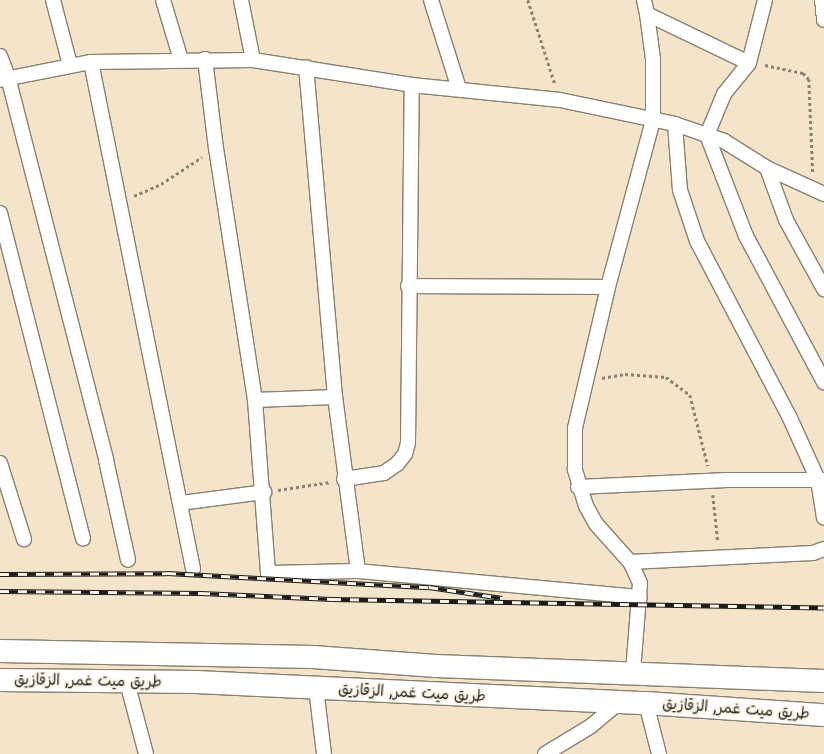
<!DOCTYPE html>
<meta charset="utf-8">
<style>
body{margin:0}
#map{position:relative;width:824px;height:754px;overflow:hidden;background:#f4e4c9;font-family:"Shantell Sans","Playpen Sans Arabic",sans-serif}
div>[style]{position:absolute}
.path>*{height:2.5px;margin-top:-1.25px;transform-origin:0;background:repeating-linear-gradient(90deg,#888072 0 3px,transparent 0 6px)}
.roads{filter:drop-shadow(1px 0 #888072) drop-shadow(-1px 0 #888072) drop-shadow(0 1px #888072) drop-shadow(0 -1px #888072)}
.minor>*{height:14px;margin:-7px;padding:0 7px;transform-origin:7px;border-radius:7px;background:#fff}
.trunk>*{height:22px;margin:-11px;padding:0 11px;transform-origin:11px;border-radius:11px;background:#fff}
.rail>*{height:4.5px;margin-top:-2.25px;transform-origin:0;background:repeating-linear-gradient(90deg,#fcf5e5 0 9px,#1c1c1c 0 18px);box-sizing:border-box;border-block:1px solid #1c1c1c}
span{translate:-50% -50%;white-space:nowrap;text-align:center;line-height:1.15;-webkit-text-stroke:4px #fcf5e5;paint-order:stroke}
.street-label{font-size:15px;color:#1c1c1c}
</style>
<div id="map">
<div class="path">
<div style="left:528px;top:0;width:88px;rotate:72.2deg"></div>
<div style="left:765px;top:65px;width:39px;rotate:12deg"></div>
<div style="left:803px;top:73px;width:8px;rotate:45deg"></div>
<div style="left:809px;top:79px;width:94px;rotate:87.6deg"></div>
<div style="left:134px;top:196px;width:30px;rotate:-24deg"></div>
<div style="left:161px;top:184px;width:49px;rotate:-33.4deg"></div>
<div style="left:602px;top:378px;width:23px;rotate:-10deg"></div>
<div style="left:625px;top:374px;width:41px;rotate:4.2deg"></div>
<div style="left:666px;top:377px;width:30px;rotate:37deg"></div>
<div style="left:690px;top:395px;width:73px;rotate:75.8deg"></div>
<div style="left:278px;top:490px;width:53px;rotate:-8.7deg"></div>
<div style="left:713px;top:495px;width:47px;rotate:83.9deg"></div>
</div>
<div class="roads">
<div class="minor">
<div style="left:53px;top:0;width:67px;rotate:75.3deg"></div>
<div style="left:163px;top:0;width:63px;rotate:73.3deg"></div>
<div style="left:241px;top:0;width:61px;rotate:78.7deg"></div>
<div style="left:431px;top:0;width:93px;rotate:72.5deg"></div>
<div style="left:644px;top:0;width:14px;rotate:78deg"></div>
<div style="left:647px;top:14px;width:113px;rotate:25.7deg"></div>
<div style="left:765px;top:0;width:65px;rotate:104.3deg"></div>
<div style="left:749px;top:63px;width:40px;rotate:129deg"></div>
<div style="left:724px;top:94px;width:44px;rotate:112.5deg"></div>
<div style="left:707px;top:135px;width:108px;rotate:68.9deg"></div>
<div style="left:746px;top:236px;width:166px;rotate:61.9deg"></div>
<div style="left:822px;top:0;width:20px;rotate:84deg"></div>
<div style="left:0;top:56px;width:22px;rotate:69deg"></div>
<div style="left:8px;top:77px;width:395px;rotate:75.6deg"></div>
<div style="left:106px;top:460px;width:102px;rotate:77.6deg"></div>
<div style="left:205px;top:59px;width:90px;rotate:83deg"></div>
<div style="left:216px;top:148px;width:255px;rotate:81.2deg"></div>
<div style="left:255px;top:400px;width:173px;rotate:85.7deg"></div>
<div style="left:268px;top:573px;width:90px;rotate:-1.3deg"></div>
<div style="left:358px;top:571px;width:176px;rotate:-97.5deg"></div>
<div style="left:335px;top:397px;width:331px;rotate:-95deg"></div>
<div style="left:91px;top:62px;width:517px;rotate:78.62deg"></div>
<div style="left:0;top:80px;width:93px;rotate:-11.2deg"></div>
<div style="left:91px;top:62px;width:162px;rotate:-0.7deg"></div>
<div style="left:253px;top:60px;width:161px;rotate:8.9deg"></div>
<div style="left:412px;top:85px;width:149px;rotate:5.8deg"></div>
<div style="left:560px;top:100px;width:117px;rotate:11.8deg"></div>
<div style="left:675px;top:124px;width:34px;rotate:19deg"></div>
<div style="left:707px;top:135px;width:18px;rotate:19deg"></div>
<div style="left:724px;top:141px;width:51px;rotate:32.1deg"></div>
<div style="left:767px;top:168px;width:63px;rotate:24.5deg"></div>
<div style="left:675px;top:124px;width:66px;rotate:85.7deg"></div>
<div style="left:680px;top:190px;width:54px;rotate:71.6deg"></div>
<div style="left:697px;top:241px;width:198px;rotate:62.3deg"></div>
<div style="left:789px;top:416px;width:70px;rotate:65.6deg"></div>
<div style="left:818px;top:480px;width:38px;rotate:81deg"></div>
<div style="left:767px;top:168px;width:55px;rotate:69.9deg"></div>
<div style="left:786px;top:220px;width:79px;rotate:61.2deg"></div>
<div style="left:0;top:213px;width:336px;rotate:75.7deg"></div>
<div style="left:408px;top:286px;width:200px;rotate:0.3deg"></div>
<div style="left:255px;top:400px;width:80px;rotate:-2.1deg"></div>
<div style="left:0;top:463px;width:80px;rotate:72.5deg"></div>
<div style="left:344px;top:479px;width:40px;rotate:-8.5deg"></div>
<div style="left:384px;top:473px;width:16px;rotate:-35deg"></div>
<div style="left:397px;top:464px;width:13px;rotate:-51deg"></div>
<div style="left:405px;top:454px;width:11px;rotate:-75deg"></div>
<div style="left:408px;top:443px;width:358px;rotate:-89.4deg"></div>
<div style="left:578px;top:487px;width:149px;rotate:-2.7deg"></div>
<div style="left:727px;top:480px;width:97px"></div>
<div style="left:181px;top:503px;width:84px;rotate:-7.5deg"></div>
<div style="left:630px;top:562px;width:183px;rotate:-2.8deg"></div>
<div style="left:813px;top:553px;width:12px;rotate:-20deg"></div>
<div style="left:358px;top:571px;width:283px;rotate:5.3deg"></div>
<div style="left:633px;top:672px;width:89px;rotate:-85.5deg"></div>
<div style="left:640px;top:583px;width:23px;rotate:-115deg"></div>
<div style="left:630px;top:562px;width:51px;rotate:-131.8deg"></div>
<div style="left:596px;top:524px;width:21px;rotate:-119deg"></div>
<div style="left:586px;top:506px;width:39px;rotate:-107deg"></div>
<div style="left:575px;top:469px;width:41px;rotate:-90deg"></div>
<div style="left:575px;top:428px;width:145px;rotate:-76.8deg"></div>
<div style="left:608px;top:287px;width:173px;rotate:-74.9deg"></div>
<div style="left:653px;top:120px;width:61px;rotate:-90deg"></div>
<div style="left:653px;top:59px;width:45px;rotate:-97.6deg"></div>
<div style="left:127px;top:682px;width:74px;rotate:75.2deg"></div>
<div style="left:316px;top:688px;width:66px;rotate:83.1deg"></div>
<div style="left:646px;top:703px;width:53px;rotate:75.7deg"></div>
<div style="left:545px;top:754px;width:54px;rotate:-31.3deg"></div>
<div style="left:591px;top:726px;width:34px;rotate:-40deg"></div>
</div>
<div class="trunk">
<div style="left:0;top:651px;width:313px;rotate:1.1deg"></div>
<div style="left:313px;top:657px;width:123px;rotate:4.2deg"></div>
<div style="left:436px;top:666px;width:388px;rotate:2.2deg"></div>
<div style="left:0;top:680px;width:196px;rotate:0.6deg"></div>
<div style="left:196px;top:682px;width:450px;rotate:2.7deg"></div>
<div style="left:646px;top:703px;width:178px;rotate:3.9deg"></div>
</div>
</div>
<div class="rail">
<div style="left:0;top:574px;width:167px;rotate:-0.3deg"></div>
<div style="left:167px;top:573px;width:262px;rotate:3.1deg"></div>
<div style="left:429px;top:587px;width:74px;rotate:8.6deg"></div>
<div style="left:0;top:591px;width:201px;rotate:0.6deg"></div>
<div style="left:201px;top:593px;width:131px;rotate:2.6deg"></div>
<div style="left:332px;top:599px;width:492px;rotate:1deg"></div>
</div>
<div class="street-label">
<span style="left:88px;top:681px;rotate:1deg">طريق ميت غمر, الزقازيق</span>
<span style="left:412px;top:693px;rotate:3deg">طريق ميت غمر, الزقازيق</span>
<span style="left:736px;top:709px;rotate:4deg">طريق ميت غمر, الزقازيق</span>
</div>
</div>
